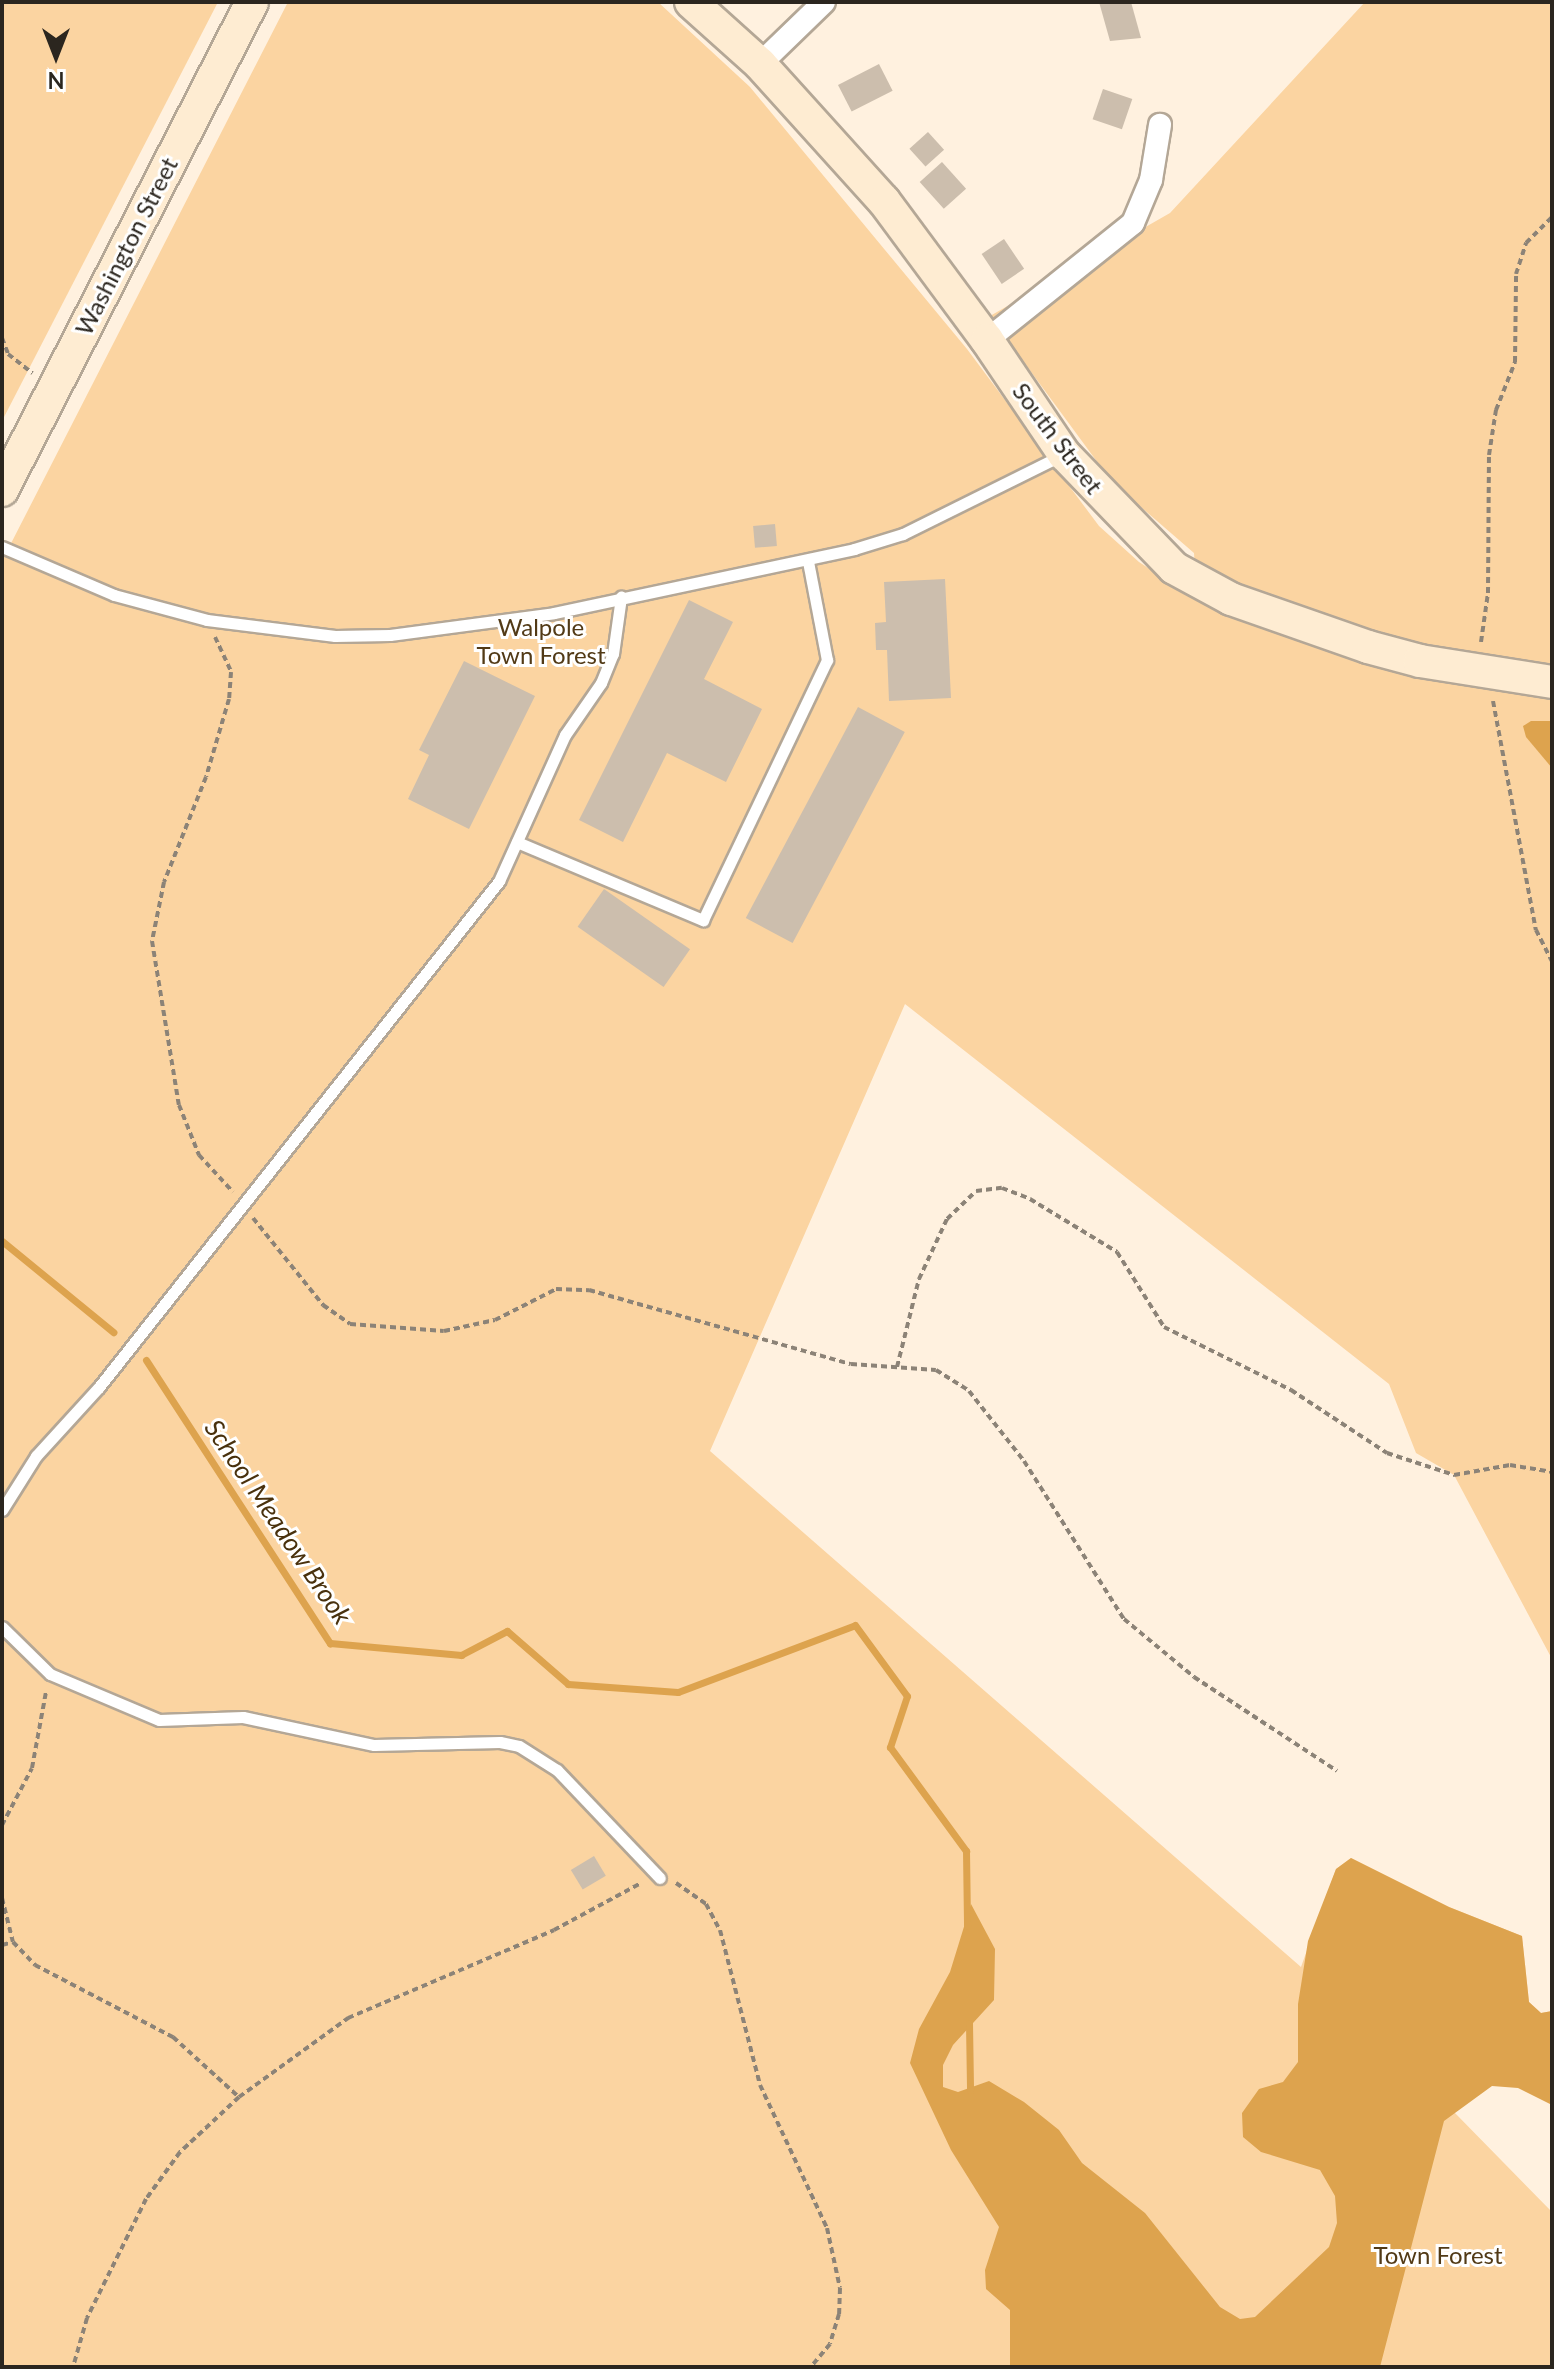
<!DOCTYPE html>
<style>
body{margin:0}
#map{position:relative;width:1554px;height:2369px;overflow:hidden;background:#fff1df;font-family:Lato,sans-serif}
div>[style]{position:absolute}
.green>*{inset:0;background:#fbd4a1}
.water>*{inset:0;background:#dda34e}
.stream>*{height:7px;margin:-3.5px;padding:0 3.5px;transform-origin:3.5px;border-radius:3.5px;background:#dda34e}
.building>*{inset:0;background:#ccbead;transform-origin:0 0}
.path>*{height:4px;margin-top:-2px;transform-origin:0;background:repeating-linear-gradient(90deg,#8c8377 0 6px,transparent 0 10px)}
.roads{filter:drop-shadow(2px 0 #b4a796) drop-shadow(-2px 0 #b4a796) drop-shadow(0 2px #b4a796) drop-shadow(0 -2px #b4a796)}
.lane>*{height:11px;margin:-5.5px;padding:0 5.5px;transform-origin:5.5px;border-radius:5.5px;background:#fff}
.street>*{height:22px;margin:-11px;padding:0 11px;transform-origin:11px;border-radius:11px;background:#fff}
.secondary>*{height:32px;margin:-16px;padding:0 16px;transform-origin:16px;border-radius:16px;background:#feecd2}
span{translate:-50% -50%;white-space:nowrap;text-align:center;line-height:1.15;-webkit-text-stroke:6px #fff;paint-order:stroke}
.street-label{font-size:24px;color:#2b261f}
.park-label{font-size:24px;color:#523a16}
.water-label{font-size:26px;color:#49310d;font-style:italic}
.frame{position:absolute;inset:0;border:4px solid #2b261f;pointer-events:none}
.north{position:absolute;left:16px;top:16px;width:80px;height:80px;-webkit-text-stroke:6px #fff;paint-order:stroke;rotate:180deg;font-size:22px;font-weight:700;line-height:32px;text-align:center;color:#2b261f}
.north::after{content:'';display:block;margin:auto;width:28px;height:36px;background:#2b261f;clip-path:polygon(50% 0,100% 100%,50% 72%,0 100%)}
</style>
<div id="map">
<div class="green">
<div style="clip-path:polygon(2px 2px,218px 2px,2px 421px)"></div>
<div style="clip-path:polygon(288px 2px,658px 2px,750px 87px,967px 349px,1099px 526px,1139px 562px,1197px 600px,1194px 553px,1112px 482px,990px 316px,1170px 213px,1365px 2px,1552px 2px,1552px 1659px,1454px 1475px,1416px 1453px,1389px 1384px,905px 1004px,710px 1451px,1301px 1967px,1336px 1869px,1351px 1858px,1449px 1907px,1522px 1936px,1529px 2002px,1541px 2013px,1552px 2011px,1491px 2086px,1454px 2112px,1552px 2212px,1552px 2367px,2px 2367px,2px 561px)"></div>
</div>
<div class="water">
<div style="clip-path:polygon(1531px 721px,1552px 721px,1552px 768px,1526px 737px,1523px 726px)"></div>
<div style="clip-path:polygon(1351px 1858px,1449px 1907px,1522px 1936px,1529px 2002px,1541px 2013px,1552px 2011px,1552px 2105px,1518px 2088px,1492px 2086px,1444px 2121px,1380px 2367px,1010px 2367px,1010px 2310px,986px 2289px,985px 2270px,999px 2227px,951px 2150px,910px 2063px,919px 2029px,950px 1972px,971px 1904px,995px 1949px,994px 2000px,953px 2045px,943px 2065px,943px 2087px,958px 2092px,989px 2081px,1024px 2102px,1059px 2130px,1082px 2163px,1145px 2213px,1220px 2307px,1240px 2319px,1255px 2317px,1329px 2247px,1337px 2223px,1335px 2196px,1320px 2170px,1261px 2152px,1243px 2137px,1242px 2113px,1259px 2089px,1283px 2082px,1298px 2062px,1298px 2004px,1308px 1941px,1336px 1869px)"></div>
</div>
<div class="stream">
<div style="left:2px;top:1241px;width:144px;rotate:39.3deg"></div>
<div style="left:146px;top:1360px;width:338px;rotate:57deg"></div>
<div style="left:330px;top:1643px;width:132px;rotate:5.2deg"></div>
<div style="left:461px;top:1655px;width:52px;rotate:-27.6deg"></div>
<div style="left:507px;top:1631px;width:81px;rotate:41deg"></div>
<div style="left:568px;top:1684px;width:110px;rotate:4.2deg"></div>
<div style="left:678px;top:1692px;width:189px;rotate:-20.7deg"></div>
<div style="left:855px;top:1625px;width:88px;rotate:53.8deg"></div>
<div style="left:907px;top:1696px;width:54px;rotate:108.4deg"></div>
<div style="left:890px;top:1747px;width:129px;rotate:53.8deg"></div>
<div style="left:966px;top:1851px;width:75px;rotate:89.2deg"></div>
<div style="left:969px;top:2023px;width:67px;rotate:89.1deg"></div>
</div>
<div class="building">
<div style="clip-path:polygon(1099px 2px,1131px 2px,1141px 38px,1110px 41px)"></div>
<div style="left:879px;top:64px;width:30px;height:46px;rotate:63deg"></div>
<div style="left:1103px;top:89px;width:31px;height:32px;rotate:19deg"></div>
<div style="left:928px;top:132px;width:24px;height:25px;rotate:48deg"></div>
<div style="left:942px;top:162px;width:36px;height:30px;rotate:48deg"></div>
<div style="left:1004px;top:239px;width:36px;height:27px;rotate:56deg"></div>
<div style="left:775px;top:524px;width:22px;height:22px;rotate:85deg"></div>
<div style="clip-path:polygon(945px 579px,951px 698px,889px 701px,887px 650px,876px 650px,875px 623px,886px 622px,884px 582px)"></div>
<div style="clip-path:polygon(689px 600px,733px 622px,704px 679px,762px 709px,726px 782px,667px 753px,623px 842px,579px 820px)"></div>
<div style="clip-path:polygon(464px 661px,535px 696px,469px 829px,408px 799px,429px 755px,419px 750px)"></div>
<div style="left:858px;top:707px;width:53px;height:239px;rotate:28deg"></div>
<div style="left:604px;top:889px;width:105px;height:46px;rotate:35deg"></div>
<div style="left:594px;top:1856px;width:23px;height:27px;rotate:59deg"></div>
</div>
<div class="path">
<div style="left:2px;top:338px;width:17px;rotate:69deg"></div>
<div style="left:8px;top:354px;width:31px;rotate:38deg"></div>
<div style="left:215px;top:637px;width:38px;rotate:65deg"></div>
<div style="left:231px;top:672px;width:27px;rotate:94deg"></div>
<div style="left:229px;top:699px;width:81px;rotate:106.4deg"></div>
<div style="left:206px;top:777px;width:113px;rotate:111.8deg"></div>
<div style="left:164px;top:882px;width:60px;rotate:101.5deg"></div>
<div style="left:152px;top:941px;width:166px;rotate:80.7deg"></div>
<div style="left:179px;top:1105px;width:54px;rotate:68.2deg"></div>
<div style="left:199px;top:1155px;width:50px;rotate:47.4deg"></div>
<div style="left:1481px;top:642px;width:49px;rotate:-81.9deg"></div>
<div style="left:1488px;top:593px;width:138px;rotate:-89.6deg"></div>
<div style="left:1489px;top:455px;width:46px;rotate:-81.2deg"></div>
<div style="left:1496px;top:410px;width:52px;rotate:-68.4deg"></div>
<div style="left:1515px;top:362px;width:88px;rotate:-89.3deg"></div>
<div style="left:1516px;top:274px;width:33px;rotate:-72deg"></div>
<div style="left:1526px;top:243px;width:37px;rotate:-45deg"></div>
<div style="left:1493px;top:701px;width:233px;rotate:79.4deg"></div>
<div style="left:1536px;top:930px;width:36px;rotate:63deg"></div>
<div style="left:253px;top:1218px;width:112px;rotate:51.2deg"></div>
<div style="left:323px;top:1305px;width:33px;rotate:35deg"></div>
<div style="left:350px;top:1324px;width:94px;rotate:4.3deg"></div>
<div style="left:444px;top:1331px;width:52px;rotate:-12.2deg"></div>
<div style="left:495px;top:1320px;width:68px;rotate:-26.9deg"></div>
<div style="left:556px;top:1289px;width:33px;rotate:2deg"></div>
<div style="left:589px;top:1290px;width:272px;rotate:15.8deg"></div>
<div style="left:851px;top:1364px;width:85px;rotate:4deg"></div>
<div style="left:936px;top:1370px;width:39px;rotate:32deg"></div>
<div style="left:969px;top:1391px;width:89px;rotate:51.8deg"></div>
<div style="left:1024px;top:1461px;width:187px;rotate:57.7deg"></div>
<div style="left:1124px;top:1619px;width:91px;rotate:39.6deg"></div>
<div style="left:1194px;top:1677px;width:171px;rotate:33.3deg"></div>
<div style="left:897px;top:1367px;width:91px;rotate:-76deg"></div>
<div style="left:919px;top:1279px;width:66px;rotate:-65deg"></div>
<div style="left:947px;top:1219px;width:40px;rotate:-44deg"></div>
<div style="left:976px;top:1191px;width:26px;rotate:-7deg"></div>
<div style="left:1002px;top:1188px;width:30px;rotate:21deg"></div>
<div style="left:1030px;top:1199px;width:102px;rotate:31.3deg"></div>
<div style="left:1117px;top:1252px;width:89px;rotate:57.9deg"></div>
<div style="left:1164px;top:1327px;width:142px;rotate:26.4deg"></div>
<div style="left:1291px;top:1390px;width:115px;rotate:33.3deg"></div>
<div style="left:1387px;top:1453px;width:71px;rotate:18.2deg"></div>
<div style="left:1454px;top:1475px;width:57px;rotate:-10.1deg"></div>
<div style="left:1510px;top:1465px;width:43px;rotate:9.5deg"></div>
<div style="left:2px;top:1825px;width:64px;rotate:-62.2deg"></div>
<div style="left:32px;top:1768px;width:77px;rotate:-79.6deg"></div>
<div style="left:676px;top:1883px;width:37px;rotate:35deg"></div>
<div style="left:706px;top:1904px;width:30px;rotate:62deg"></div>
<div style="left:720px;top:1930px;width:160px;rotate:75.5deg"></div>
<div style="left:760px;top:2085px;width:158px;rotate:64.9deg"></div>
<div style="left:827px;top:2228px;width:61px;rotate:77.8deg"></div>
<div style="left:840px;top:2288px;width:26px;rotate:92deg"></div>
<div style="left:839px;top:2314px;width:31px;rotate:107deg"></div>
<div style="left:830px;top:2344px;width:30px;rotate:130deg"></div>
<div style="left:2px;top:1898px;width:45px;rotate:76deg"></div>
<div style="left:13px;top:1942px;width:32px;rotate:46deg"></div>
<div style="left:35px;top:1965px;width:156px;rotate:27.6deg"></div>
<div style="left:173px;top:2037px;width:89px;rotate:42.3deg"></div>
<div style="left:239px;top:2097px;width:81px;rotate:137deg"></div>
<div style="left:180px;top:2152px;width:58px;rotate:125.9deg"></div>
<div style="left:146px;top:2199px;width:133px;rotate:116.4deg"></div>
<div style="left:87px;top:2318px;width:51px;rotate:105.9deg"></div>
<div style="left:2px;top:1945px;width:11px;rotate:-15deg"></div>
<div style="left:239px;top:2097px;width:135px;rotate:-35.9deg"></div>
<div style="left:348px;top:2018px;width:224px;rotate:-23.1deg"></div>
<div style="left:554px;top:1930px;width:99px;rotate:-28.4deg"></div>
</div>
<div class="roads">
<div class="lane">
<div style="left:2px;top:547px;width:122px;rotate:23.2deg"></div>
<div style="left:114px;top:595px;width:96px;rotate:15deg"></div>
<div style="left:207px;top:620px;width:129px;rotate:7.1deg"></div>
<div style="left:335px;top:636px;width:55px;rotate:-1deg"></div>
<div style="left:390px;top:635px;width:165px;rotate:-7.6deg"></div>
<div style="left:554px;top:613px;width:307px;rotate:-12deg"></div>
<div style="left:854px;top:549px;width:51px;rotate:-17deg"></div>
<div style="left:903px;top:534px;width:175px;rotate:-26.4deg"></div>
<div style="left:517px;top:842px;width:202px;rotate:22.8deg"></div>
<div style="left:703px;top:920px;width:288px;rotate:-64.5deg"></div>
<div style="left:827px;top:660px;width:101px;rotate:-100.9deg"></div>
<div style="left:2px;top:1510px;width:64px;rotate:-57.8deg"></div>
<div style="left:36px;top:1456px;width:93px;rotate:-47.6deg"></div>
<div style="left:99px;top:1387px;width:645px;rotate:-51.67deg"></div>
<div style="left:499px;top:881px;width:160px;rotate:-65.7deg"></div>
<div style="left:565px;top:735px;width:63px;rotate:-55.3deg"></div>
<div style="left:601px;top:683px;width:31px;rotate:-68deg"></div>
<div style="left:613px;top:654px;width:58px;rotate:-82deg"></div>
<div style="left:2px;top:1627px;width:67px;rotate:44.4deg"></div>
<div style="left:50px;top:1674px;width:118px;rotate:22.9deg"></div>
<div style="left:159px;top:1720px;width:84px;rotate:-2deg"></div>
<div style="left:243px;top:1717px;width:134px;rotate:12.1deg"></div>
<div style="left:374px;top:1745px;width:126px;rotate:-1.4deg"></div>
<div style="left:500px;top:1742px;width:19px;rotate:12deg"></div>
<div style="left:519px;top:1746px;width:45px;rotate:32.3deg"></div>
<div style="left:557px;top:1770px;width:149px;rotate:46.4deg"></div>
</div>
<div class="street">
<div style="left:760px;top:64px;width:89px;rotate:-44.1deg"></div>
<div style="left:987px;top:340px;width:187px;rotate:-38.7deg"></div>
<div style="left:1133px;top:223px;width:47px;rotate:-67.3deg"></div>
<div style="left:1151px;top:180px;width:56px;rotate:-80.7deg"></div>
</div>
<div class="secondary">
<div style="left:691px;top:2px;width:93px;rotate:41.9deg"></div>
<div style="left:760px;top:64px;width:185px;rotate:47.9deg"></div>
<div style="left:884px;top:201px;width:173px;rotate:53.5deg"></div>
<div style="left:987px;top:340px;width:138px;rotate:56deg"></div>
<div style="left:1064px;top:454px;width:158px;rotate:46deg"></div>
<div style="left:1174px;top:568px;width:65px;rotate:28.5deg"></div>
<div style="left:1231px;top:599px;width:145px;rotate:19.3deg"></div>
<div style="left:1368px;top:647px;width:54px;rotate:15.1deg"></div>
<div style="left:1420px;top:661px;width:134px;rotate:9deg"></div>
<div style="left:2px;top:490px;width:548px;rotate:-62.87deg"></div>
</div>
</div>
<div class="street-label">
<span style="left:126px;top:246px;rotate:-63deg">Washington Street</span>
<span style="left:1058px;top:438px;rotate:53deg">South Street</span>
</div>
<div class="park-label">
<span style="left:541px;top:641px">Walpole<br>Town Forest</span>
<span style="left:1438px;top:2255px">Town Forest</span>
</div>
<div class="water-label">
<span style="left:278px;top:1522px;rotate:56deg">School Meadow Brook</span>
</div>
<div class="frame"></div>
<div class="north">N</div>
</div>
